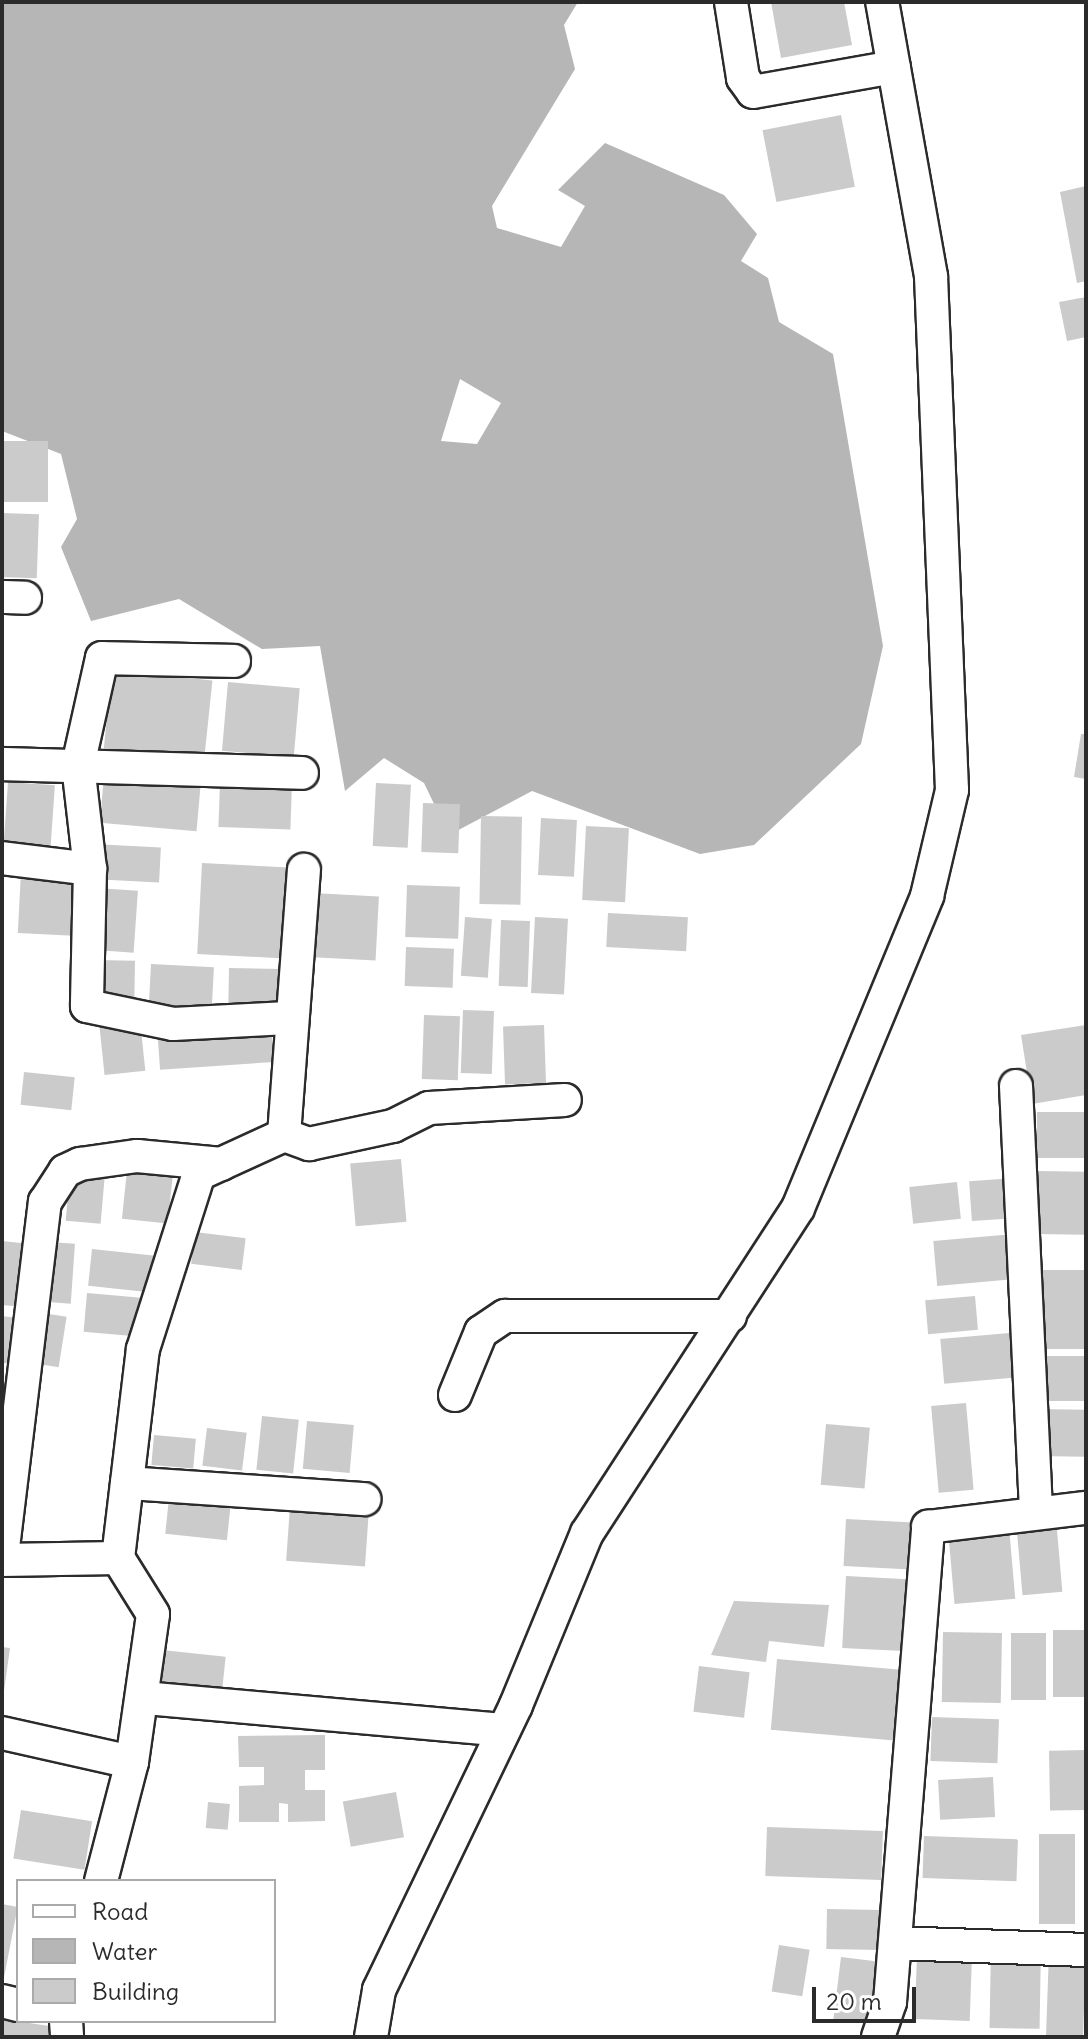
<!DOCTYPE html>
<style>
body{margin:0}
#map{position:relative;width:1088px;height:2039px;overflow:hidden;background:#fff;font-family:Delius,sans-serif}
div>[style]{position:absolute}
.water>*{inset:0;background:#b6b6b6}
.building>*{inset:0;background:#cbcbcb;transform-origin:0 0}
.roads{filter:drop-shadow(2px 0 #2b2b2b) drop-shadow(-2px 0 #2b2b2b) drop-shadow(0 2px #2b2b2b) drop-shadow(0 -2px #2b2b2b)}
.minor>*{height:32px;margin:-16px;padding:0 16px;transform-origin:16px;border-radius:16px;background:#fff}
span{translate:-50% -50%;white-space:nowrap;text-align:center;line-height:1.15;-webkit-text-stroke:6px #fff;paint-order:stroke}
.frame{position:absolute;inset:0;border:4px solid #2b2b2b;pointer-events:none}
.legend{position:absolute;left:16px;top:1879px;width:260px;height:144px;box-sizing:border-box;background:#fff;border:2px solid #aaa;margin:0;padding:10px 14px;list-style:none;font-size:24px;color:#2b2b2b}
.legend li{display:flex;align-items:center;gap:16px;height:40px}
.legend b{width:40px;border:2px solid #aaa}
.scale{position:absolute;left:812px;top:1987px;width:104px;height:36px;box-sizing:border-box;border:4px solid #2b2b2b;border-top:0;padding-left:10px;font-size:24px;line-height:28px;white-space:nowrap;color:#2b2b2b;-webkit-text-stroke:6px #fff;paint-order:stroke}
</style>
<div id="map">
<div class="water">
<div style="clip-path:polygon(evenodd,2px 2px,578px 2px,564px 25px,575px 69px,492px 206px,497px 228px,561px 247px,585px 206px,558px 190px,605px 143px,724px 195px,757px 234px,741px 261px,768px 278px,779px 322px,833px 354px,883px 646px,861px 744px,754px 845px,700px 854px,532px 791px,449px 835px,424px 783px,384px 758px,345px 791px,320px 646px,262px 649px,179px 599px,91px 621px,61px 547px,77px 519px,61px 454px,2px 431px,2px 2px,460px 379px,501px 403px,477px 444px,441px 441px,460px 379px)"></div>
</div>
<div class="building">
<div style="clip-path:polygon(771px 2px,844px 2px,852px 45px,781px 58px)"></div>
<div style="left:841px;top:115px;width:73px;height:80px;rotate:79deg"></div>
<div style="clip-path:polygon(1086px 186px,1086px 281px,1077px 283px,1060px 192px)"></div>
<div style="clip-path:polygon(1086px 297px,1086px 337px,1067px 341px,1059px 302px)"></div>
<div style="left:2px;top:441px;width:46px;height:61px"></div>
<div style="left:2px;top:513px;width:37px;height:64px;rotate:2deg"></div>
<div style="left:112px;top:670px;width:101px;height:88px;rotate:6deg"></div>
<div style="left:228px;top:682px;width:72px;height:69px;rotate:5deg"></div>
<div style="clip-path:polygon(1081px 734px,1086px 734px,1086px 779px,1074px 777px)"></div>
<div style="left:104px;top:776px;width:97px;height:47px;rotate:5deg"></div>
<div style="left:8px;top:782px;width:47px;height:69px;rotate:4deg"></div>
<div style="left:220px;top:782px;width:72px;height:45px;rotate:2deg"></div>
<div style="left:376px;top:783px;width:35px;height:63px;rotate:3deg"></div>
<div style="left:423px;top:803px;width:37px;height:49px;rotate:2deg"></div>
<div style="left:481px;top:816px;width:41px;height:88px;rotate:1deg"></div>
<div style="left:541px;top:818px;width:36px;height:57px;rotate:3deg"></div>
<div style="left:586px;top:826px;width:43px;height:74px;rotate:3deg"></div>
<div style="left:93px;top:844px;width:68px;height:35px;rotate:3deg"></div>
<div style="left:202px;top:863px;width:87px;height:91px;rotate:3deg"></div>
<div style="left:21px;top:872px;width:60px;height:61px;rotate:3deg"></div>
<div style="left:407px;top:885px;width:53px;height:52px;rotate:2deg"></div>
<div style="left:97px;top:888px;width:41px;height:62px;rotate:4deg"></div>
<div style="left:312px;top:893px;width:67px;height:64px;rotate:3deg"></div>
<div style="left:608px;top:913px;width:80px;height:34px;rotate:3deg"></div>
<div style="left:465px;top:917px;width:27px;height:59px;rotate:4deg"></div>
<div style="left:535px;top:917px;width:33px;height:76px;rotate:3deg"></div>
<div style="left:501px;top:920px;width:29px;height:66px;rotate:2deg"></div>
<div style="left:406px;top:947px;width:48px;height:39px;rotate:2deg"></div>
<div style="left:95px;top:960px;width:40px;height:47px;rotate:1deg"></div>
<div style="left:151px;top:964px;width:63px;height:40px;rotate:3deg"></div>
<div style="left:229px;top:968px;width:53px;height:36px;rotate:1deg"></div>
<div style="left:463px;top:1010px;width:31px;height:63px;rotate:2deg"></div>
<div style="left:424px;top:1015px;width:36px;height:64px;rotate:2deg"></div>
<div style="left:140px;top:1020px;width:51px;height:41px;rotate:84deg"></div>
<div style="left:271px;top:1022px;width:40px;height:114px;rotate:86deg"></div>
<div style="left:544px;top:1025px;width:58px;height:41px;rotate:88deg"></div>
<div style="clip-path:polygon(1086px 1025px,1086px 1095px,1032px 1104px,1021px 1035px)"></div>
<div style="left:24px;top:1072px;width:51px;height:33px;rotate:6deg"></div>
<div style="left:1086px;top:1112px;width:46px;height:49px;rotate:90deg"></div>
<div style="left:401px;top:1159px;width:63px;height:51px;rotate:85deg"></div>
<div style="left:128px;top:1161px;width:46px;height:58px;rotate:6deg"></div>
<div style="left:1038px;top:1171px;width:48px;height:63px;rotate:1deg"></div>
<div style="left:70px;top:1172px;width:35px;height:49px;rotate:5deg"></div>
<div style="left:1015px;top:1178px;width:40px;height:46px;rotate:86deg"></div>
<div style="left:957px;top:1182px;width:37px;height:48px;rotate:84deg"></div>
<div style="left:195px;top:1232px;width:51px;height:32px;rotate:7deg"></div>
<div style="left:1014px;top:1234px;width:45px;height:81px;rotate:85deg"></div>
<div style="clip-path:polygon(2px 1241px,30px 1244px,23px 1307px,2px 1305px)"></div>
<div style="left:49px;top:1242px;width:26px;height:60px;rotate:4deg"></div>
<div style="left:92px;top:1249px;width:66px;height:37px;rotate:6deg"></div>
<div style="left:1086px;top:1270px;width:79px;height:49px;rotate:90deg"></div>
<div style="left:87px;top:1293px;width:60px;height:39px;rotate:5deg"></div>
<div style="left:975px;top:1296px;width:34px;height:50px;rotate:85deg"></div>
<div style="left:36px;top:1312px;width:31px;height:51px;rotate:9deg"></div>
<div style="clip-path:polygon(2px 1316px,23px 1319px,18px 1364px,2px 1363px)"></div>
<div style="left:1020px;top:1332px;width:45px;height:80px;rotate:85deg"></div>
<div style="left:1086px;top:1356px;width:45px;height:50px;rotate:90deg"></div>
<div style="left:966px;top:1403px;width:87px;height:35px;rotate:85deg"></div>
<div style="left:1037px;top:1409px;width:49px;height:47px;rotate:1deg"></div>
<div style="left:262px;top:1416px;width:37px;height:54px;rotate:6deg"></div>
<div style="left:307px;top:1421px;width:47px;height:48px;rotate:5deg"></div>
<div style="left:826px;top:1424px;width:44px;height:61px;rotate:5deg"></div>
<div style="left:207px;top:1428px;width:40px;height:38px;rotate:7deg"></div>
<div style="left:154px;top:1435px;width:42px;height:30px;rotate:5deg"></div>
<div style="left:169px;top:1498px;width:62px;height:36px;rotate:6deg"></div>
<div style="left:290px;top:1506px;width:79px;height:55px;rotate:4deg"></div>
<div style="left:846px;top:1519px;width:72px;height:47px;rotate:3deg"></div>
<div style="left:1056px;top:1519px;width:73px;height:40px;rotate:85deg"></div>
<div style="left:1009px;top:1527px;width:72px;height:61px;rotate:85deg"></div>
<div style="left:846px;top:1576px;width:66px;height:72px;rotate:3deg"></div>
<div style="clip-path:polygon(734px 1601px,829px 1605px,824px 1647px,769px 1641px,766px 1662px,711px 1655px)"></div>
<div style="left:1053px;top:1630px;width:33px;height:67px"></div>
<div style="left:943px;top:1632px;width:59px;height:70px;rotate:1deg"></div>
<div style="left:1011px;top:1633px;width:35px;height:67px"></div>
<div style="clip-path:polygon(2px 1647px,10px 1648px,4px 1691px,2px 1691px)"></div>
<div style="left:162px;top:1650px;width:64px;height:35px;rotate:6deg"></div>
<div style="left:777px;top:1659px;width:127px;height:71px;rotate:5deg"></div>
<div style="left:699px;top:1666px;width:51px;height:46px;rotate:7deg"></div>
<div style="left:932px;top:1717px;width:67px;height:44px;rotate:2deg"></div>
<div style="clip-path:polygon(325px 1735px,325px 1770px,305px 1770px,305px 1790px,325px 1790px,325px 1821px,288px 1822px,288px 1804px,279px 1803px,279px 1822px,239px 1822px,239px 1786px,264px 1785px,264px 1767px,239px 1767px,238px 1736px)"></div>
<div style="left:1085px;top:1750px;width:60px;height:36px;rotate:89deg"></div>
<div style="left:993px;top:1777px;width:40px;height:55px;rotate:87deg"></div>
<div style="left:396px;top:1792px;width:46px;height:54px;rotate:80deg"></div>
<div style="left:208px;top:1802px;width:22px;height:26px;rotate:5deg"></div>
<div style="left:21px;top:1810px;width:72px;height:49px;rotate:9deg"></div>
<div style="left:767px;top:1827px;width:116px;height:49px;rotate:2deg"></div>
<div style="left:1039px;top:1834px;width:36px;height:90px"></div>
<div style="left:924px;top:1836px;width:94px;height:42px;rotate:2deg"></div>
<div style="left:2px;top:1904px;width:16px;height:72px;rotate:11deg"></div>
<div style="left:827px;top:1909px;width:54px;height:40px;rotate:1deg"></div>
<div style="left:779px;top:1945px;width:31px;height:47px;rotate:9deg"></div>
<div style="left:991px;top:1945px;width:50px;height:83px;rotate:1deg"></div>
<div style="left:1049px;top:1951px;width:37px;height:86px;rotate:2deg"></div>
<div style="left:917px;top:1954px;width:55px;height:65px;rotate:2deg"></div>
<div style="left:841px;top:1957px;width:41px;height:63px;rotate:7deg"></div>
<div style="clip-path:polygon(2px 2019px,56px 2027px,55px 2037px,2px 2037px)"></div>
</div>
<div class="roads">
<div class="minor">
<div style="left:731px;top:2px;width:77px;rotate:81deg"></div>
<div style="left:743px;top:78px;width:17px;rotate:54deg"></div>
<div style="left:753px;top:92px;width:143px;rotate:-10.1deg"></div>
<div style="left:2px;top:597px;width:23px;rotate:2deg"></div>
<div style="left:234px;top:661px;width:132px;rotate:-178.7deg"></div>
<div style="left:102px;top:658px;width:110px;rotate:102.6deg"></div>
<div style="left:78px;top:765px;width:105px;rotate:83.4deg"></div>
<div style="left:90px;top:869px;width:137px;rotate:91.3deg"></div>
<div style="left:87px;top:1006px;width:88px;rotate:11.8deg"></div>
<div style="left:173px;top:1024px;width:115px;rotate:-3deg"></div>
<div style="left:2px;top:764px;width:300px;rotate:1.7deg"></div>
<div style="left:2px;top:858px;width:89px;rotate:7.1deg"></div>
<div style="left:1016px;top:1086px;width:427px;rotate:87.3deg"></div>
<div style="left:284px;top:1135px;width:266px;rotate:-85.7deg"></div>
<div style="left:455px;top:1395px;width:68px;rotate:-67.6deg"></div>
<div style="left:481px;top:1332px;width:29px;rotate:-34deg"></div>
<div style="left:505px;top:1316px;width:225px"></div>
<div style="left:127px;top:1483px;width:238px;rotate:3.9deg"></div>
<div style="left:2px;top:1556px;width:357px;rotate:-83.1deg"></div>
<div style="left:45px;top:1202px;width:37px;rotate:-57deg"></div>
<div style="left:65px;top:1171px;width:17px;rotate:-25deg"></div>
<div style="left:80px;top:1164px;width:58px;rotate:-8deg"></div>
<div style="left:137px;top:1156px;width:85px;rotate:5.4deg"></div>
<div style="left:2px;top:1560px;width:116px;rotate:-1deg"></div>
<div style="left:118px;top:1558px;width:210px;rotate:-83.2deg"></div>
<div style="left:143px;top:1349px;width:184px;rotate:-72.3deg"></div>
<div style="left:199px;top:1174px;width:94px;rotate:-24.6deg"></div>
<div style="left:284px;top:1135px;width:27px;rotate:20deg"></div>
<div style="left:309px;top:1144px;width:86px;rotate:-12.1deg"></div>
<div style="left:393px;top:1126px;width:40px;rotate:-26.6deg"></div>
<div style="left:429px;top:1108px;width:136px;rotate:-3.4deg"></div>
<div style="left:145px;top:1698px;width:360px;rotate:5.1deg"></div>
<div style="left:2px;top:1733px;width:133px;rotate:12.6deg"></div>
<div style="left:101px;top:1881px;width:123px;rotate:-75.4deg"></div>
<div style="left:132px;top:1762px;width:149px;rotate:-81.9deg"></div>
<div style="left:153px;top:1614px;width:66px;rotate:-122deg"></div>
<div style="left:895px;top:1943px;width:191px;rotate:2.1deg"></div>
<div style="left:2px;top:2001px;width:16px;rotate:14deg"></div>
<div style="left:66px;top:2021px;width:16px;rotate:86deg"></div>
<div style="left:371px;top:2037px;width:48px;rotate:-80.3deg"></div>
<div style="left:379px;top:1990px;width:316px;rotate:-64.3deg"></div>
<div style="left:516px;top:1705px;width:186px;rotate:-67.6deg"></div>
<div style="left:587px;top:1533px;width:387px;rotate:-57deg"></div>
<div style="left:798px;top:1208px;width:338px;rotate:-67.5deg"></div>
<div style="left:927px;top:896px;width:109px;rotate:-76.7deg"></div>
<div style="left:952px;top:790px;width:514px;rotate:-92.34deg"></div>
<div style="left:931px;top:276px;width:278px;rotate:-100.1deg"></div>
<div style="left:878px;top:2037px;width:37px;rotate:-71deg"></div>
<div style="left:890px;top:2002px;width:477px;rotate:-85.4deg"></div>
<div style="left:928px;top:1527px;width:159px;rotate:-6.9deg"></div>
</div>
</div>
<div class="frame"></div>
<ul class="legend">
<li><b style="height:10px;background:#fff"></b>Road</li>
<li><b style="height:22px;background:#b6b6b6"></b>Water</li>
<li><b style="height:22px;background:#cbcbcb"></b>Building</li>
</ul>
<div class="scale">20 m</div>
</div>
